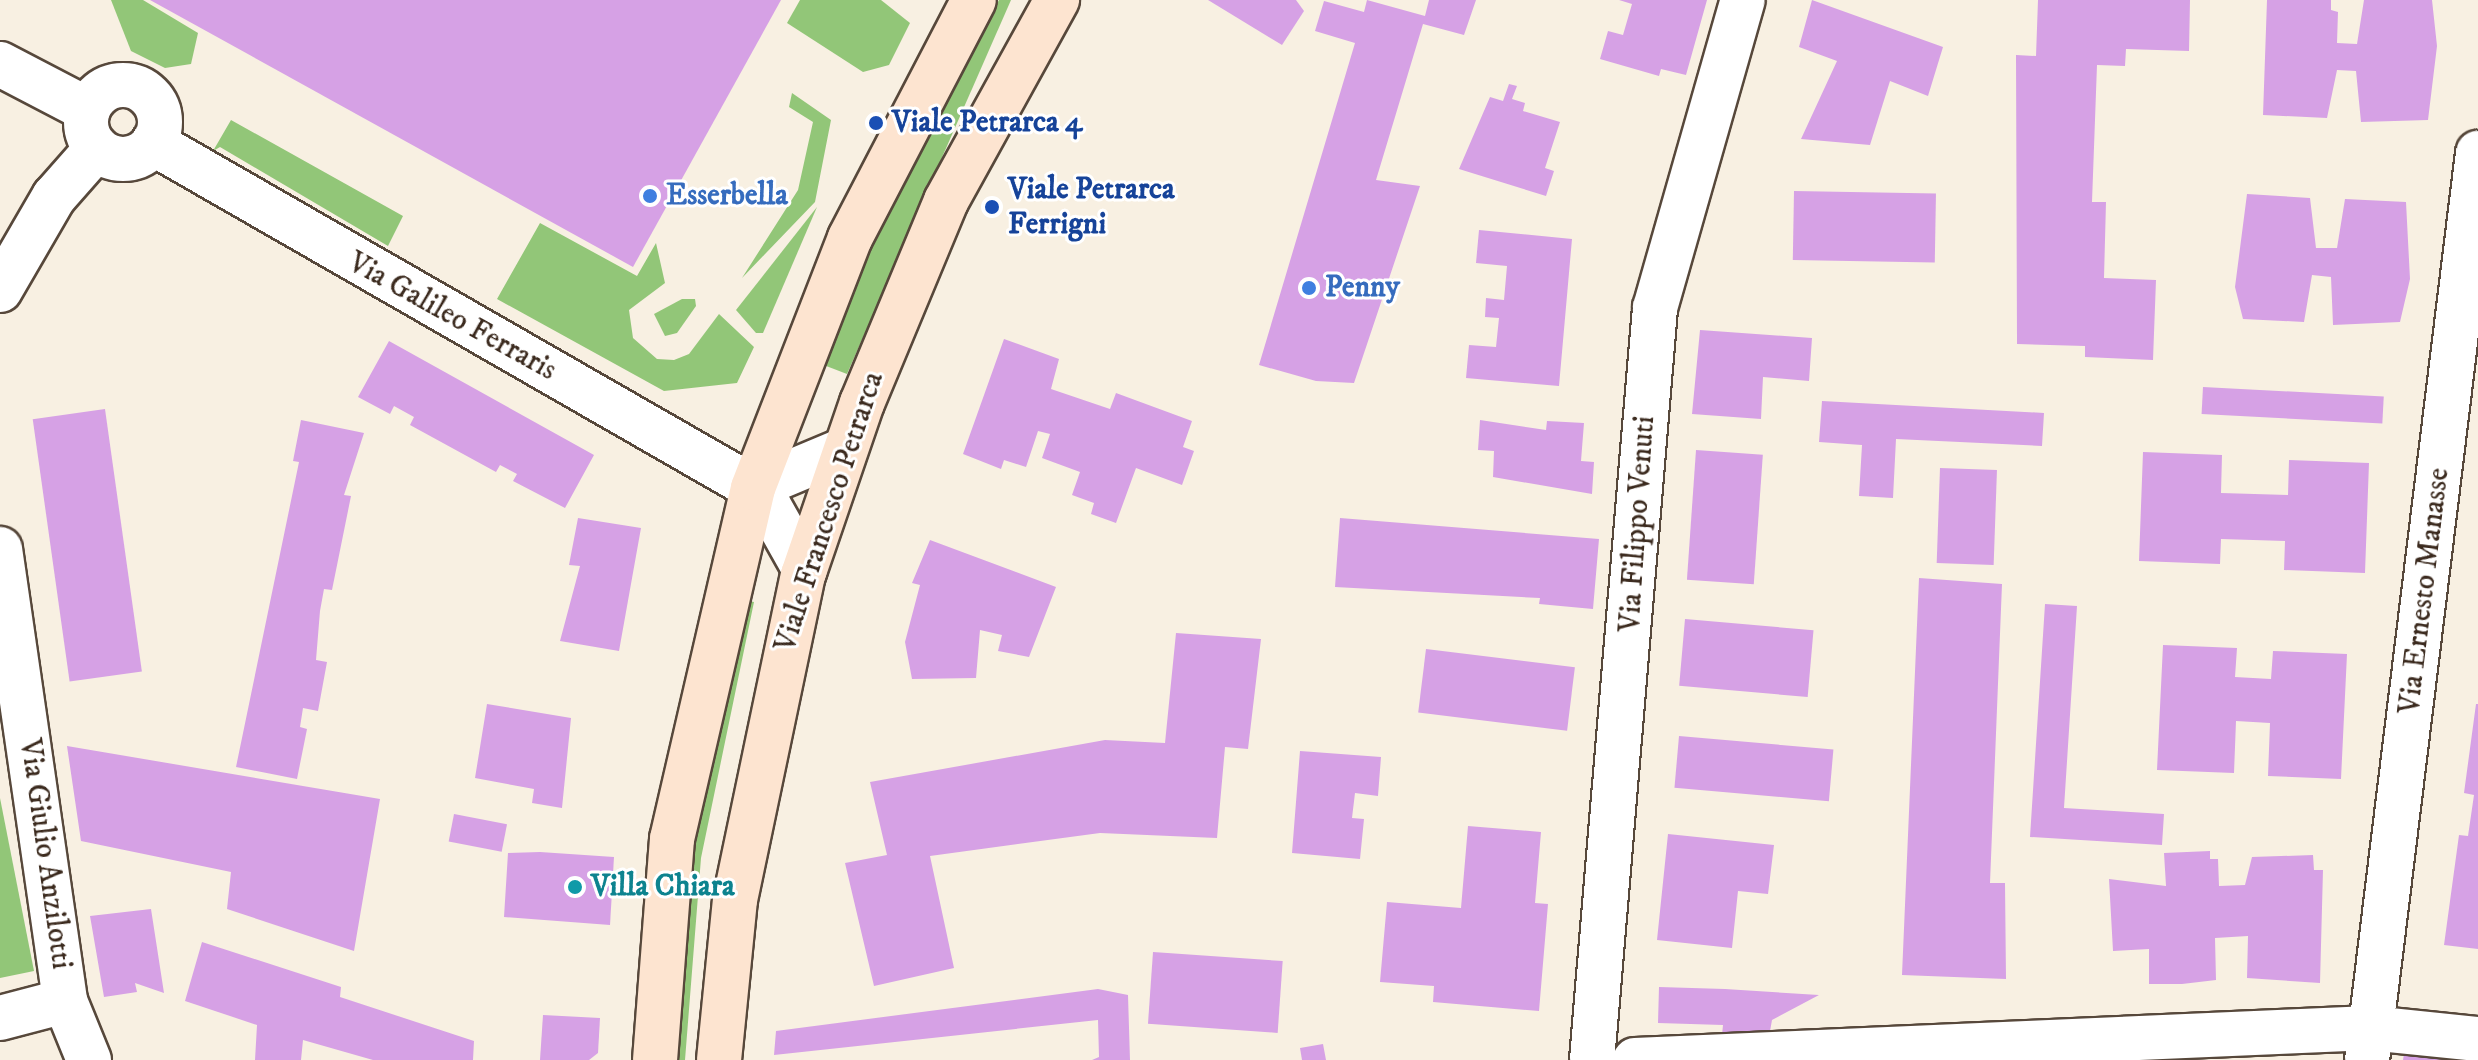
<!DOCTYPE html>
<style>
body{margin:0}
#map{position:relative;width:2478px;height:1060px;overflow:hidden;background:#f8f0e2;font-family:"IM FELL DW Pica",serif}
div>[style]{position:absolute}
.green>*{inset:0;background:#92c678}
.building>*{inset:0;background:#d6a1e5;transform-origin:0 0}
.roads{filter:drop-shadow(2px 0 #57483b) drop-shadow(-2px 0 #57483b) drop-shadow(0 2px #57483b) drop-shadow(0 -2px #57483b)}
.minor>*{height:44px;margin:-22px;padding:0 22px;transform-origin:22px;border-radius:22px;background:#fff}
.minor>.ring{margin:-22px;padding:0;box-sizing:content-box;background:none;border:44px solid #fff;border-radius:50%}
.secondary>*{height:44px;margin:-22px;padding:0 22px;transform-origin:22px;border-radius:22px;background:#fde4d0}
.dots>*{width:22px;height:22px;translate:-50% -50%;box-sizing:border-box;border:4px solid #fff;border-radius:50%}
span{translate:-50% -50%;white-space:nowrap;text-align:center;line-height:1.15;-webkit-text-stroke:6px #fff;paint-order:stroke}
.transit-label{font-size:30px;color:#164399;font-weight:700}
.left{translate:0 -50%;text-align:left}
.shop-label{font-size:30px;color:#366cbe;font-weight:700}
.street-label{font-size:30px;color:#3b2a1e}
.culture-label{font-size:30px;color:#0d838f;font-weight:700}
</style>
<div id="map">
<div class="green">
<div style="clip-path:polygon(143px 0,198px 33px,191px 64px,165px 68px,131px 51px,111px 0)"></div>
<div style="clip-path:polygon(800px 0,881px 0,910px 23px,889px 65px,863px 72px,787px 23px)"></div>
<div style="clip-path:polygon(999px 0,1011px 0,847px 374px,821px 364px,909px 164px)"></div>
<div style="clip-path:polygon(792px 93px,831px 120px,815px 202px,742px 278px,798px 190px,813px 122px,789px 107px)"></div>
<div style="clip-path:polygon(231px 120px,403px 216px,388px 246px,220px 147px,213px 151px)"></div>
<div style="clip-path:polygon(817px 207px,763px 333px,756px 333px,736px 310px)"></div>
<div style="clip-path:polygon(540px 223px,637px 276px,656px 243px,665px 283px,629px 310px,633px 338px,657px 359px,674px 360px,689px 354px,719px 314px,754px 347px,737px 383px,664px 391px,497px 299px)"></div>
<div style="clip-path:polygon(682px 299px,695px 299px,696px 306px,677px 333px,665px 336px,654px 314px)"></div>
<div style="clip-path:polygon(744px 600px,754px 602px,701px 858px,685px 1060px,674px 1060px,691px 856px)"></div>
<div style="clip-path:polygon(0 798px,34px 971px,0 978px)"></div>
</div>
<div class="building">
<div style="clip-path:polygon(150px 0,781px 0,633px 267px)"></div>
<div style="clip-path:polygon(1208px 0,1296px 0,1304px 11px,1282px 45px)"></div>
<div style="clip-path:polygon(1367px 0,1425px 16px,1429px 0,1476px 0,1464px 35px,1423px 24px,1376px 180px,1420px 186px,1354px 383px,1316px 381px,1259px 365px,1355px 43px,1315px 31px,1324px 1px,1364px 12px)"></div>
<div style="clip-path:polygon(1619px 0,1707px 0,1686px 75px,1661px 69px,1659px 76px,1600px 59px,1608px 31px,1623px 35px,1632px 4px)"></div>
<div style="clip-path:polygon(1812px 0,1943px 47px,1928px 96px,1890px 81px,1870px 145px,1801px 139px,1837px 61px,1799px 47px)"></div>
<div style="clip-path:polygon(2038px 0,2190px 0,2189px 51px,2126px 49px,2125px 66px,2097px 65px,2092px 202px,2106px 202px,2104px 278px,2156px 280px,2153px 360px,2085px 357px,2085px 346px,2017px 344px,2016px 55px,2036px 56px)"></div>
<div style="clip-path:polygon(2267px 0,2331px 0,2331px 10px,2338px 12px,2337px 43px,2357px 44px,2364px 0,2432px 0,2437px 46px,2428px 120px,2361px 122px,2356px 71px,2337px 70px,2327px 118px,2263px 115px)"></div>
<div style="clip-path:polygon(1509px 84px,1517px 86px,1512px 99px,1525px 103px,1523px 111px,1560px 122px,1545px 168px,1554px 171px,1546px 196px,1459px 169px,1490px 97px,1503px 101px)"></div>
<div style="left:1794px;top:191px;width:142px;height:69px;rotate:1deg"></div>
<div style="clip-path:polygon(2247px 194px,2310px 198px,2316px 248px,2337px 248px,2345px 199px,2406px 202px,2410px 279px,2400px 322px,2333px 325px,2331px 277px,2312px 275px,2304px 322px,2243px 319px,2235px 287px)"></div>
<div style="clip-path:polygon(1479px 230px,1572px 239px,1559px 386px,1466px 378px,1469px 345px,1496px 347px,1499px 318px,1485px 317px,1486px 298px,1504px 300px,1507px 266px,1476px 263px)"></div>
<div style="clip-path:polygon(1700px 330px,1812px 338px,1809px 381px,1763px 377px,1761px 419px,1692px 414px)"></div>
<div style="clip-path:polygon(1004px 339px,1059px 359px,1051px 389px,1110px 409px,1116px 393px,1192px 421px,1183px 447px,1194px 451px,1182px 485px,1136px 468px,1116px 523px,1091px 514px,1094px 503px,1072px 495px,1080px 472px,1042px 458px,1050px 434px,1038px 431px,1026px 467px,1004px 460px,1001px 469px,963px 454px)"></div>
<div style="clip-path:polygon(389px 341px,594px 455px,565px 508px,513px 481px,517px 474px,500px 465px,496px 472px,410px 425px,414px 417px,394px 406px,390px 414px,358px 397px)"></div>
<div style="left:2203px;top:387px;width:181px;height:27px;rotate:3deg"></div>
<div style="clip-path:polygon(1822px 401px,2044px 413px,2042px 446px,1896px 439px,1893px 498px,1859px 496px,1862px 445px,1819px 442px)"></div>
<div style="left:105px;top:409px;width:265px;height:73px;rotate:82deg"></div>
<div style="clip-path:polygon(301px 420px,364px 433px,344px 495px,351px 496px,332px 590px,324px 589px,320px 611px,316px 660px,327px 662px,318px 711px,303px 708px,300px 727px,307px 729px,297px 779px,236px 767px,299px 462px,293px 461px)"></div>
<div style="clip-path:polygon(1480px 420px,1546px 430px,1547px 421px,1584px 423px,1581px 461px,1594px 462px,1592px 494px,1493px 477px,1494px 451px,1478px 450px)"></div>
<div style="left:1696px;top:450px;width:67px;height:130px;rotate:4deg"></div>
<div style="clip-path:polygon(2143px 452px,2222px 455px,2221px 493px,2288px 495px,2289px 460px,2369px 463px,2365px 573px,2284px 570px,2285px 541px,2221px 539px,2220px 564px,2139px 561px)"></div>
<div style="left:1940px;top:468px;width:57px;height:95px;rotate:2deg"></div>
<div style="clip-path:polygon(578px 518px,641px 528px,619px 651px,560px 641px,580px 566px,569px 565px)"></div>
<div style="clip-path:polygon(1340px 518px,1599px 539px,1593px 609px,1539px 604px,1540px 598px,1335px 587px)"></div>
<div style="clip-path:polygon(930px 540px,1056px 587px,1029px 657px,998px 651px,1002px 635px,980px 630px,976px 678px,912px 679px,905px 642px,920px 585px,912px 583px)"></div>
<div style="clip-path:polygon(1919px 578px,2002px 584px,1990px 883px,2005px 883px,2006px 979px,1902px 975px)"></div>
<div style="clip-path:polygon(2045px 604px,2077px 606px,2064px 808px,2164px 814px,2162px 845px,2030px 837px)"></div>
<div style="left:1685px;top:619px;width:129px;height:67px;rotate:5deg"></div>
<div style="clip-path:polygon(1176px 633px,1261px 639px,1248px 749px,1225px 747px,1217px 838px,1100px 833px,930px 856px,954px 968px,874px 986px,845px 863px,887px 855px,870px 782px,1105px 740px,1165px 743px)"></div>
<div style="clip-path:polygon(2163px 645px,2237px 648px,2235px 677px,2271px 679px,2273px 651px,2347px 654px,2341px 779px,2268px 776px,2270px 723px,2236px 721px,2234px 773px,2157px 770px)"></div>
<div style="left:1426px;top:649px;width:150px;height:64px;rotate:7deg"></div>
<div style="clip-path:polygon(487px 704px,571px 718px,562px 808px,532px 803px,534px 789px,475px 778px)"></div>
<div style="clip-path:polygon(2476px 704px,2478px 704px,2478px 949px,2444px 945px,2459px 835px,2468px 836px,2474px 795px,2464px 793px)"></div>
<div style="left:1679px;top:736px;width:155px;height:52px;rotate:5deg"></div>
<div style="clip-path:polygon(67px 746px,380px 799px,354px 951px,227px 909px,231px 872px,81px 841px)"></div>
<div style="clip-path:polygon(1300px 751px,1381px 757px,1378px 796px,1355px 793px,1352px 818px,1364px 819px,1360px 859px,1292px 853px)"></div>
<div style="left:454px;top:814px;width:54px;height:28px;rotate:11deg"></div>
<div style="clip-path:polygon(1468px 826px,1541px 832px,1535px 903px,1548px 904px,1539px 1011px,1433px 1002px,1434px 986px,1380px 982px,1387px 902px,1461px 908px)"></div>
<div style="clip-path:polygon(1668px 834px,1774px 845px,1768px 894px,1738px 891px,1732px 948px,1657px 940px)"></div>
<div style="clip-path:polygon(2210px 851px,2210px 859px,2218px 859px,2219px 886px,2245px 885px,2252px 857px,2313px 855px,2314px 870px,2323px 870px,2320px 983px,2247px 978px,2248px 936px,2215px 938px,2216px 980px,2182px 984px,2149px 984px,2149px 949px,2113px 951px,2109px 879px,2166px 886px,2164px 853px)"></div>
<div style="clip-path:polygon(540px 852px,614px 857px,610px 925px,504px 917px,508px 853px)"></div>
<div style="clip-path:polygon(151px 909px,164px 993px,135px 983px,137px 992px,104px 997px,90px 916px)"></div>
<div style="clip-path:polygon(202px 942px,341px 987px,340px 997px,474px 1041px,473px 1060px,373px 1060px,303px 1040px,301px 1060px,255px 1060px,257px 1025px,185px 1001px)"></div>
<div style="left:1153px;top:952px;width:130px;height:72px;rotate:4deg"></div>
<div style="clip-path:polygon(1659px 987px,1725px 989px,1819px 995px,1772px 1020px,1769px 1037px,1722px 1035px,1723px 1025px,1658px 1023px)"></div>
<div style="clip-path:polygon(1098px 989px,1128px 995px,1130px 1060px,1092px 1060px,1099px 1057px,1098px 1020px,774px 1055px,776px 1031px)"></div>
<div style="clip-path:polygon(543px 1015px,600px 1018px,598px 1053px,589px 1060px,540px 1060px)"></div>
<div style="clip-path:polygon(1323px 1044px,1326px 1060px,1302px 1060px,1300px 1048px)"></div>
<div style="clip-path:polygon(2404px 1054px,2452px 1058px,2452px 1060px,2403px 1060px)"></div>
</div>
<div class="roads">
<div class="minor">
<div style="left:0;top:64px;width:99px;rotate:27.6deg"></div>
<div class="ring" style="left:86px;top:85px;width:30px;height:30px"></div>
<div style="left:153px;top:143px;width:677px;rotate:29.86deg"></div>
<div style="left:740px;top:480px;width:39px;rotate:42deg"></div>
<div style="left:769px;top:506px;width:73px;rotate:60.6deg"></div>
<div style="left:0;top:290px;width:108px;rotate:-59.9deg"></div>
<div style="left:54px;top:197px;width:65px;rotate:-48.7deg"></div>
<div style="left:753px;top:488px;width:99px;rotate:-22.7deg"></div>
<div style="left:0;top:549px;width:457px;rotate:81.8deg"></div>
<div style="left:65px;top:1001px;width:64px;rotate:67.9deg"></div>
<div style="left:0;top:1018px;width:67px;rotate:-14.7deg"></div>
<div style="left:1592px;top:1060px;width:755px;rotate:-85.21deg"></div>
<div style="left:1655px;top:308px;width:320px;rotate:-74.1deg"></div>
<div style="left:1635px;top:1060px;width:736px;rotate:-2.49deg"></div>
<div style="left:2370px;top:1028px;width:109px;rotate:5.8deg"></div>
<div style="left:2367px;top:1060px;width:914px;rotate:-83.02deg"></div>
</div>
<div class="secondary">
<div style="left:655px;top:1060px;width:222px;rotate:-85.6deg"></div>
<div style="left:672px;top:839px;width:360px;rotate:-77deg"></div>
<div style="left:753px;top:488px;width:268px;rotate:-68.8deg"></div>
<div style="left:850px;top:238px;width:268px;rotate:-62.5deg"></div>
<div style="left:719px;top:1060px;width:161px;rotate:-84.3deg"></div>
<div style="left:735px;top:900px;width:332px;rotate:-78.2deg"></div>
<div style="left:803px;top:575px;width:182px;rotate:-71.1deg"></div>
<div style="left:862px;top:403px;width:219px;rotate:-67.4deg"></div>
<div style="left:946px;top:201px;width:230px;rotate:-61.1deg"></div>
</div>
</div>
<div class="dots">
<div style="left:876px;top:123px;background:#1a4fb4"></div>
<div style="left:650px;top:196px;background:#3f7fe0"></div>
<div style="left:992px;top:207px;background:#1a4fb4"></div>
<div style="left:1309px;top:288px;background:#3f7fe0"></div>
<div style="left:575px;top:887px;background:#0f9aa8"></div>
</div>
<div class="transit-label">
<span class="left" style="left:892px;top:123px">Viale Petrarca 4</span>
<span class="left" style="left:1008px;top:207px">Viale Petrarca<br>Ferrigni</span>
</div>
<div class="shop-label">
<span class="left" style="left:666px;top:196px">Esserbella</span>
<span class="left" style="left:1325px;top:288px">Penny</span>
</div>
<div class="street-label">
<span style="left:452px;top:317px;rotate:29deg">Via Galileo Ferraris</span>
<span style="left:830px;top:512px;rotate:-72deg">Viale Francesco Petrarca</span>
<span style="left:1638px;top:524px;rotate:-86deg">Via Filippo Venuti</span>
<span style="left:2425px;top:591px;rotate:-83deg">Via Ernesto Manasse</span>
<span style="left:45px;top:854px;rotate:82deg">Via Giulio Anzilotti</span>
</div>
<div class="culture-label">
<span class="left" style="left:591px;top:887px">Villa Chiara</span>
</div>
</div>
